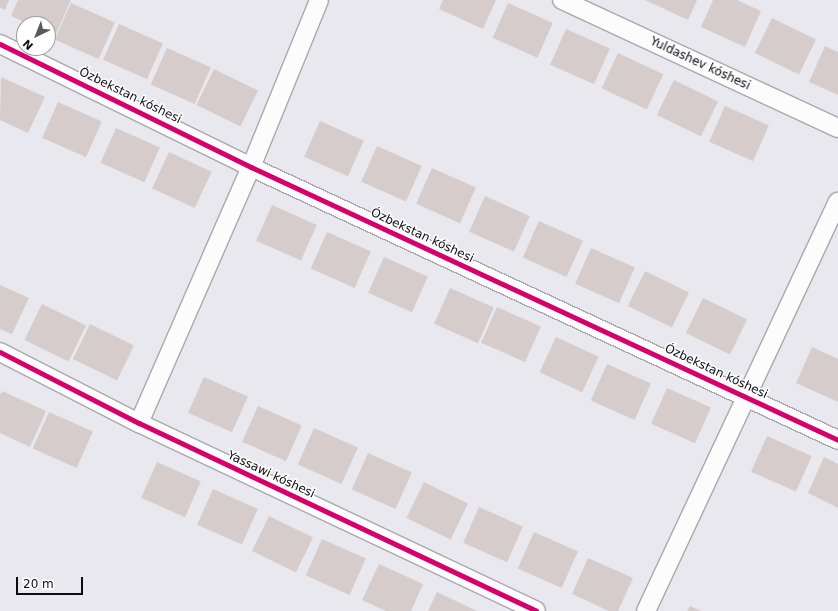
<!DOCTYPE html>
<meta charset="utf-8">
<style>
body{margin:0}
#map{position:relative;width:838px;height:611px;overflow:hidden;background:#e8e8ee;font-family:"DejaVu Sans",sans-serif}
div>[style]{position:absolute}
.building>*{inset:0;background:#d7cccc;transform-origin:0 0}
.roads{filter:drop-shadow(1px 0 #a8a8ad) drop-shadow(-1px 0 #a8a8ad) drop-shadow(0 1px #a8a8ad) drop-shadow(0 -1px #a8a8ad)}
.street>*{height:18px;margin:-9px;padding:0 9px;transform-origin:9px;border-radius:9px;background:#fcfcfc}
.cycleway>*{height:5px;margin:-2.5px;padding:0 2.5px;transform-origin:2.5px;border-radius:2.5px;background:#d6006c}
span{translate:-50% -50%;white-space:nowrap;text-align:center;line-height:1.15;-webkit-text-stroke:3px #fff;paint-order:stroke}
.street-label{font-size:12px;color:#0c0c10}
.north{position:absolute;left:16px;top:16px;width:40px;height:40px;box-sizing:border-box;background:#fff;border:1px solid #9e9e9f;border-radius:50%;rotate:223deg;font-size:11px;font-weight:700;line-height:16px;text-align:center;color:#0c0c10}
.north::after{content:'';display:block;margin:auto;width:14px;height:18px;background:#59595e;clip-path:polygon(50% 0,100% 100%,50% 72%,0 100%)}
.scale{position:absolute;left:16px;top:577px;width:67px;height:18px;box-sizing:border-box;border:2px solid #0c0c10;border-top:0;padding-left:5px;font-size:12px;line-height:14px;white-space:nowrap;color:#0c0c10;-webkit-text-stroke:3px #fff;paint-order:stroke}
</style>
<div id="map">
<div class="building">
<div style="clip-path:polygon(0 0,9px 0,5px 10px,0 8px)"></div>
<div style="clip-path:polygon(18px 0,71px 0,55px 36px,48px 33px,48px 24px,29px 24px,11px 16px)"></div>
<div style="clip-path:polygon(443px 0,496px 0,483px 29px,439px 9px)"></div>
<div style="clip-path:polygon(645px 0,697px 0,688px 20px)"></div>
<div style="clip-path:polygon(713px 0,737px 0,761px 11px,745px 47px,701px 27px)"></div>
<div style="left:71px;top:3px;width:48px;height:40px;rotate:24deg"></div>
<div style="left:508px;top:3px;width:49px;height:38px;rotate:24deg"></div>
<div style="left:772px;top:18px;width:49px;height:39px;rotate:26deg"></div>
<div style="left:119px;top:24px;width:48px;height:39px;rotate:24deg"></div>
<div style="left:566px;top:29px;width:48px;height:39px;rotate:24deg"></div>
<div style="clip-path:polygon(825px 46px,838px 52px,838px 95px,809px 82px)"></div>
<div style="left:167px;top:48px;width:48px;height:40px;rotate:24deg"></div>
<div style="left:618px;top:53px;width:50px;height:39px;rotate:25deg"></div>
<div style="left:214px;top:69px;width:49px;height:40px;rotate:26deg"></div>
<div style="clip-path:polygon(1px 77px,45px 97px,28px 133px,0 120px)"></div>
<div style="left:674px;top:80px;width:49px;height:39px;rotate:26deg"></div>
<div style="left:58px;top:102px;width:48px;height:39px;rotate:24deg"></div>
<div style="left:725px;top:106px;width:48px;height:39px;rotate:24deg"></div>
<div style="left:320px;top:121px;width:48px;height:39px;rotate:24deg"></div>
<div style="left:116px;top:128px;width:48px;height:38px;rotate:24deg"></div>
<div style="left:377px;top:146px;width:49px;height:39px;rotate:24deg"></div>
<div style="left:169px;top:152px;width:47px;height:40px;rotate:25deg"></div>
<div style="left:432px;top:168px;width:48px;height:39px;rotate:24deg"></div>
<div style="left:485px;top:196px;width:49px;height:39px;rotate:24deg"></div>
<div style="left:272px;top:205px;width:49px;height:39px;rotate:24deg"></div>
<div style="left:539px;top:221px;width:48px;height:40px;rotate:24deg"></div>
<div style="left:327px;top:232px;width:48px;height:40px;rotate:24deg"></div>
<div style="left:591px;top:248px;width:48px;height:39px;rotate:24deg"></div>
<div style="left:384px;top:257px;width:48px;height:39px;rotate:24deg"></div>
<div style="left:645px;top:271px;width:49px;height:39px;rotate:26deg"></div>
<div style="clip-path:polygon(0 285px,29px 298px,12px 334px,0 329px)"></div>
<div style="left:450px;top:288px;width:48px;height:39px;rotate:24deg"></div>
<div style="left:703px;top:298px;width:49px;height:39px;rotate:26deg"></div>
<div style="left:42px;top:304px;width:49px;height:40px;rotate:26deg"></div>
<div style="left:497px;top:307px;width:48px;height:39px;rotate:24deg"></div>
<div style="left:90px;top:324px;width:49px;height:39px;rotate:26deg"></div>
<div style="left:556px;top:337px;width:47px;height:39px;rotate:25deg"></div>
<div style="clip-path:polygon(812px 347px,838px 359px,838px 402px,796px 383px)"></div>
<div style="left:607px;top:364px;width:48px;height:40px;rotate:24deg"></div>
<div style="left:204px;top:377px;width:48px;height:39px;rotate:24deg"></div>
<div style="left:667px;top:388px;width:48px;height:39px;rotate:24deg"></div>
<div style="clip-path:polygon(2px 391px,46px 411px,30px 447px,0 433px,0 395px)"></div>
<div style="left:258px;top:406px;width:48px;height:39px;rotate:24deg"></div>
<div style="left:49px;top:412px;width:48px;height:40px;rotate:24deg"></div>
<div style="left:314px;top:428px;width:48px;height:40px;rotate:24deg"></div>
<div style="left:767px;top:436px;width:49px;height:39px;rotate:24deg"></div>
<div style="left:368px;top:453px;width:48px;height:40px;rotate:24deg"></div>
<div style="clip-path:polygon(824px 457px,838px 464px,838px 508px,808px 493px)"></div>
<div style="left:157px;top:462px;width:48px;height:39px;rotate:24deg"></div>
<div style="left:424px;top:482px;width:49px;height:40px;rotate:26deg"></div>
<div style="left:213px;top:489px;width:49px;height:39px;rotate:24deg"></div>
<div style="left:479px;top:507px;width:48px;height:39px;rotate:24deg"></div>
<div style="left:269px;top:516px;width:49px;height:39px;rotate:26deg"></div>
<div style="left:534px;top:532px;width:48px;height:40px;rotate:24deg"></div>
<div style="left:322px;top:539px;width:48px;height:40px;rotate:24deg"></div>
<div style="clip-path:polygon(588px 558px,633px 578px,618px 611px,609px 611px,572px 594px)"></div>
<div style="clip-path:polygon(379px 564px,423px 584px,411px 611px,386px 611px,362px 600px)"></div>
<div style="clip-path:polygon(437px 592px,477px 611px,428px 611px)"></div>
<div style="clip-path:polygon(690px 606px,701px 611px,687px 611px)"></div>
</div>
<div class="roads">
<div class="street">
<div style="left:562px;top:0;width:304px;rotate:24.9deg"></div>
<div style="left:0;top:44px;width:280px;rotate:26.1deg"></div>
<div style="left:251px;top:167px;width:647px;rotate:24.94deg"></div>
<div style="left:0;top:352px;width:156px;rotate:27.1deg"></div>
<div style="left:139px;top:423px;width:439px;rotate:25.3deg"></div>
<div style="left:139px;top:423px;width:279px;rotate:-66.4deg"></div>
<div style="left:251px;top:167px;width:180px;rotate:-67.8deg"></div>
<div style="left:646px;top:611px;width:452px;rotate:-64.9deg"></div>
</div>
</div>
<div class="cycleway">
<div style="left:0;top:44px;width:280px;rotate:26.1deg"></div>
<div style="left:251px;top:167px;width:647px;rotate:24.94deg"></div>
<div style="left:0;top:352px;width:156px;rotate:27.1deg"></div>
<div style="left:139px;top:423px;width:439px;rotate:25.3deg"></div>
</div>
<div class="street-label">
<span style="left:700px;top:64px;rotate:25deg">Yuldashev kóshesi</span>
<span style="left:130px;top:96px;rotate:26deg">Ózbekstan kóshesi</span>
<span style="left:422px;top:236px;rotate:25deg">Ózbekstan kóshesi</span>
<span style="left:716px;top:372px;rotate:25deg">Ózbekstan kóshesi</span>
<span style="left:271px;top:475px;rotate:25deg">Yassawi kóshesi</span>
</div>
<div class="north">N</div>
<div class="scale">20 m</div>
</div>
